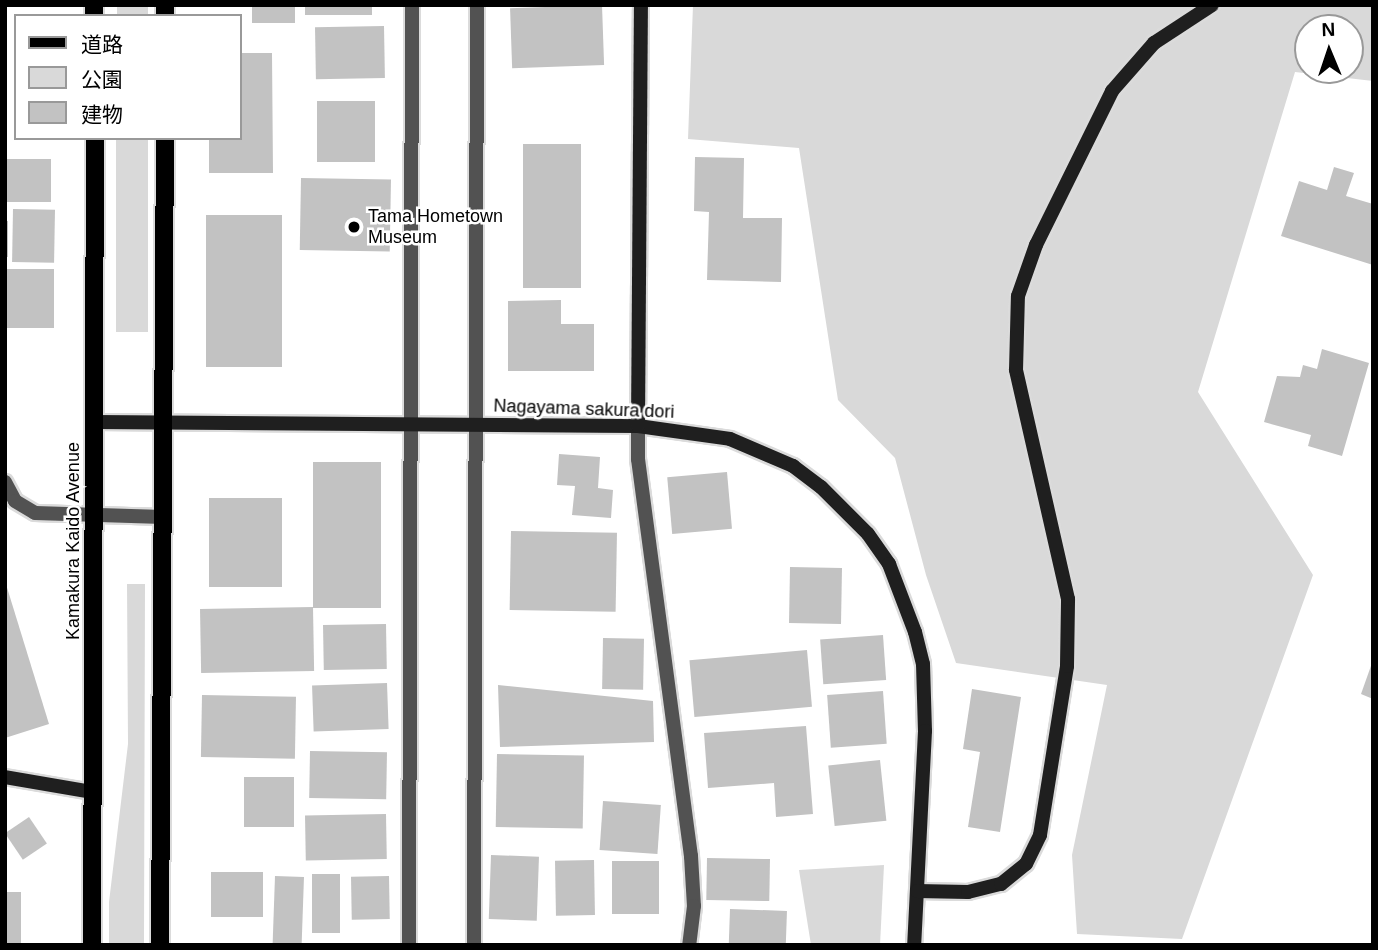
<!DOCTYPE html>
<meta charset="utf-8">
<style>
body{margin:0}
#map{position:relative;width:1378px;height:950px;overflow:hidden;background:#fff;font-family:Helvetica,"Noto Sans JP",sans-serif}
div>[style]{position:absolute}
.green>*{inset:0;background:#d9d9d9;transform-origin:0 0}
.building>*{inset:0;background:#c2c2c2;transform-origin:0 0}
.roads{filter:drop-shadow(2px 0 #dbdbdb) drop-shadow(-2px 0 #dbdbdb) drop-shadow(0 2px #dbdbdb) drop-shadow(0 -2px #dbdbdb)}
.street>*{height:14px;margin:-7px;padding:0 7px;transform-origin:7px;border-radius:7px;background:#525252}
.secondary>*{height:14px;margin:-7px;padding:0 7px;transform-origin:7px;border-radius:7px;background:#1f1f1f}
.primary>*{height:18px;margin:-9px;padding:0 9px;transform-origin:9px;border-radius:9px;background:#000}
.dots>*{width:19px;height:19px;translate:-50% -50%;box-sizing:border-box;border:4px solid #fff;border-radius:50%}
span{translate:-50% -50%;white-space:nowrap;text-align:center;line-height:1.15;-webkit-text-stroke:5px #fff;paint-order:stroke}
.poi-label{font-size:18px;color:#000}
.left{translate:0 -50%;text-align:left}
.street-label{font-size:18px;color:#000}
.frame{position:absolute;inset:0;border:7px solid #000;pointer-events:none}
.legend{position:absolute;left:14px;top:14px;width:228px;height:126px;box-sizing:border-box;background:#fff;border:2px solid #999;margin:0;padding:9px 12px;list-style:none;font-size:21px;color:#000}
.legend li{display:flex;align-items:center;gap:14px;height:35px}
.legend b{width:35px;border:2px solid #999}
.north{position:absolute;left:1294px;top:14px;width:70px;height:70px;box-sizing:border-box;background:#fff;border:2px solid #999;border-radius:50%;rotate:358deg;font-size:19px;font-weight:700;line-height:28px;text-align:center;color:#000}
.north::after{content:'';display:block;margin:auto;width:24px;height:32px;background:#000;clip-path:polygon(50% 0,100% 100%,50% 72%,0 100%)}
</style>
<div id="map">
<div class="green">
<div style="left:117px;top:5px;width:31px;height:11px"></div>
<div style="clip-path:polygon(evenodd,693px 5px,1373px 5px,1373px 81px,1295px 72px,1198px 392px,1313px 575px,1182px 939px,1077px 934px,1072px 855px,1107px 685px,956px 663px,926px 575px,895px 458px,838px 400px,799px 148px,688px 139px,693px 5px,1308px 28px,1350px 28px,1350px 70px,1308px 70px,1308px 28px)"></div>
<div style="left:116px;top:138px;width:32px;height:194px"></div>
<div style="clip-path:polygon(127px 584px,145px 584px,144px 945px,109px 945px,109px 902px,128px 744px)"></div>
<div style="clip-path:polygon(884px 865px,880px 945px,811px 945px,799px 870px)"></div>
</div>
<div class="building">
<div style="left:252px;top:5px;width:43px;height:18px"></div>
<div style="left:305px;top:5px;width:67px;height:10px"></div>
<div style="left:602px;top:5px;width:60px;height:92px;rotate:88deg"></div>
<div style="left:384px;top:26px;width:52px;height:69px;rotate:89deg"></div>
<div style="clip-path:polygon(240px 53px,272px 53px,273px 173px,209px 173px,209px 138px,240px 138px)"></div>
<div style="left:317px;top:101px;width:58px;height:61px"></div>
<div style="left:523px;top:144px;width:58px;height:144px"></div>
<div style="clip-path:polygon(695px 157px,744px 158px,743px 218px,782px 218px,781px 282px,707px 280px,709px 212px,694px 211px)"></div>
<div style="left:51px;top:159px;width:43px;height:46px;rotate:90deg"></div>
<div style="clip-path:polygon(1334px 167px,1354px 173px,1346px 196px,1373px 204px,1373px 265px,1281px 236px,1299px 181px,1327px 190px)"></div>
<div style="left:301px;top:178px;width:90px;height:72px;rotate:1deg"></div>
<div style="left:13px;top:209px;width:42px;height:53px;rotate:1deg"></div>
<div style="left:206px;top:215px;width:76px;height:152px"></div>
<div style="left:5px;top:221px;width:3px;height:36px"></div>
<div style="left:5px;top:269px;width:49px;height:59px"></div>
<div style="clip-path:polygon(561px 300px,561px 324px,594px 324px,594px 371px,508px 371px,508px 301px)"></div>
<div style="clip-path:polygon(1322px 349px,1369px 363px,1342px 456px,1308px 446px,1311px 435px,1264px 422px,1277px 376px,1300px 377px,1303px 365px,1317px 369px)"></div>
<div style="clip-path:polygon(559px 454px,600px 457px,598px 488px,613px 490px,611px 518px,572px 515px,575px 486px,557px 485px)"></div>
<div style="left:313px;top:462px;width:68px;height:146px"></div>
<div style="left:727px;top:472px;width:57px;height:60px;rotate:85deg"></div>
<div style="left:282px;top:498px;width:89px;height:73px;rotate:90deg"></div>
<div style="left:511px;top:531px;width:106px;height:79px;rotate:1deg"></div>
<div style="left:790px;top:567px;width:52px;height:56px;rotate:1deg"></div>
<div style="clip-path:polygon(5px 581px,49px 724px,5px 738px)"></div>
<div style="left:313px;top:607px;width:64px;height:113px;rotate:89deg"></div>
<div style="left:386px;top:624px;width:45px;height:63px;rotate:89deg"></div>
<div style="left:883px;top:635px;width:45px;height:63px;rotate:86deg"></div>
<div style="left:603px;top:638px;width:41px;height:51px;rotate:1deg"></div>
<div style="left:807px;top:650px;width:57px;height:118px;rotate:85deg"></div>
<div style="clip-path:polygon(1372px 663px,1373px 663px,1373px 699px,1361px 694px)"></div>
<div style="left:387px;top:683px;width:46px;height:75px;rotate:88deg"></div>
<div style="clip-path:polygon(498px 685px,653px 701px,654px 742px,500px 747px)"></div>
<div style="clip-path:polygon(972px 689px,1021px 697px,1000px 832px,968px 827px,980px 752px,963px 749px)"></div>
<div style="left:883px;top:691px;width:53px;height:56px;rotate:86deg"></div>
<div style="left:202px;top:695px;width:94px;height:62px;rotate:1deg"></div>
<div style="clip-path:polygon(806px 726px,813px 814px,776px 817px,774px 783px,708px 788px,704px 733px)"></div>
<div style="left:310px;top:751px;width:77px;height:47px;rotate:1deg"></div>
<div style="left:497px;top:754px;width:87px;height:73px;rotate:1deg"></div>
<div style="left:880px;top:760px;width:61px;height:52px;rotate:84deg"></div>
<div style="left:244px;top:777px;width:50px;height:50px"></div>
<div style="left:603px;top:801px;width:58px;height:49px;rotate:4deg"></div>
<div style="left:386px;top:814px;width:45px;height:81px;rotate:89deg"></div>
<div style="left:29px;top:817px;width:32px;height:29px;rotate:56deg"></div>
<div style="left:491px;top:855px;width:48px;height:64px;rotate:2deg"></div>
<div style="left:707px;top:858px;width:63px;height:42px;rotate:1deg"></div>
<div style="left:594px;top:860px;width:55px;height:39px;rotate:89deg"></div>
<div style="left:612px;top:861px;width:47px;height:53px"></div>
<div style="left:263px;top:872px;width:45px;height:52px;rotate:90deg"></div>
<div style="left:340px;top:874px;width:59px;height:28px;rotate:90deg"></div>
<div style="left:275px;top:876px;width:29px;height:69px;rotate:2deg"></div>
<div style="left:389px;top:876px;width:43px;height:38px;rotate:89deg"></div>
<div style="left:5px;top:892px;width:16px;height:53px"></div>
<div style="left:730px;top:909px;width:57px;height:36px;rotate:2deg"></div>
</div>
<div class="roads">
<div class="street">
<div style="left:638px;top:426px;width:33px;rotate:90deg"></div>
<div style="left:638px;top:459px;width:401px;rotate:82.4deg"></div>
<div style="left:691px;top:856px;width:50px;rotate:86.6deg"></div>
<div style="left:694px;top:906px;width:39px;rotate:97deg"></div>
<div style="left:5px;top:482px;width:21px;rotate:62deg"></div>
<div style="left:15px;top:501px;width:23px;rotate:31deg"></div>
<div style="left:35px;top:513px;width:128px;rotate:1.8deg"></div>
<div style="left:409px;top:945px;width:940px;rotate:-89.82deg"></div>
<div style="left:474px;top:945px;width:940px;rotate:-89.82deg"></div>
</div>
<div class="secondary">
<div style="left:95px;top:422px;width:543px;rotate:0.42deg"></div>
<div style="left:638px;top:426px;width:93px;rotate:8deg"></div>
<div style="left:730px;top:439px;width:69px;rotate:23.2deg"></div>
<div style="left:793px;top:466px;width:35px;rotate:37deg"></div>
<div style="left:821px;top:487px;width:66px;rotate:45deg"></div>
<div style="left:868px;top:534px;width:37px;rotate:55deg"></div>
<div style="left:889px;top:564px;width:73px;rotate:69.1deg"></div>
<div style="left:915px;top:632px;width:33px;rotate:76deg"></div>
<div style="left:923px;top:664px;width:67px;rotate:88.3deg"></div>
<div style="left:925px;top:731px;width:214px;rotate:92.9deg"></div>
<div style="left:638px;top:426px;width:421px;rotate:-89.6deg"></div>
<div style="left:5px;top:777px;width:88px;rotate:9.8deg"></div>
<div style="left:917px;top:891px;width:51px;rotate:1.1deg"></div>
<div style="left:968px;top:892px;width:34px;rotate:-14deg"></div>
<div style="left:1001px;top:884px;width:32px;rotate:-39deg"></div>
<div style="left:1026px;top:864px;width:32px;rotate:-64deg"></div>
<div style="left:1040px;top:835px;width:171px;rotate:-80.9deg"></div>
<div style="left:1067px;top:666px;width:67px;rotate:-89.1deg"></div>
<div style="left:1068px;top:599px;width:235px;rotate:-102.8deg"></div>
<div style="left:1016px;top:370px;width:74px;rotate:-88.5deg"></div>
<div style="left:1018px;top:296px;width:54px;rotate:-70.6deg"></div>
<div style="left:1036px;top:245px;width:172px;rotate:-63.7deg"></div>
<div style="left:1112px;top:91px;width:64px;rotate:-48.8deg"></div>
<div style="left:1154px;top:43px;width:69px;rotate:-33.2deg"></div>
</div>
<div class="primary">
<div style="left:94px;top:5px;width:11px;rotate:90deg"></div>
<div style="left:165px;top:16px;width:11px;rotate:-90deg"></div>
<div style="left:92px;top:945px;width:807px;rotate:-89.79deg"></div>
<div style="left:160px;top:945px;width:807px;rotate:-89.65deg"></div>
</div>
</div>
<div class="dots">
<div style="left:354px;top:227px;background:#000"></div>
</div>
<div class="poi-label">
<span class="left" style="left:368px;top:227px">Tama Hometown<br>Museum</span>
</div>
<div class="street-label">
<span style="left:584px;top:409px;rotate:2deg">Nagayama sakura dori</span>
<span style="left:73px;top:541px;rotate:-90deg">Kamakura Kaido Avenue</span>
</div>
<div class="frame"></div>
<ul class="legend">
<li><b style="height:9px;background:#000"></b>道路</li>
<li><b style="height:19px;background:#d9d9d9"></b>公園</li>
<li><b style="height:19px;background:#c2c2c2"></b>建物</li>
</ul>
<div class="north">N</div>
</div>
